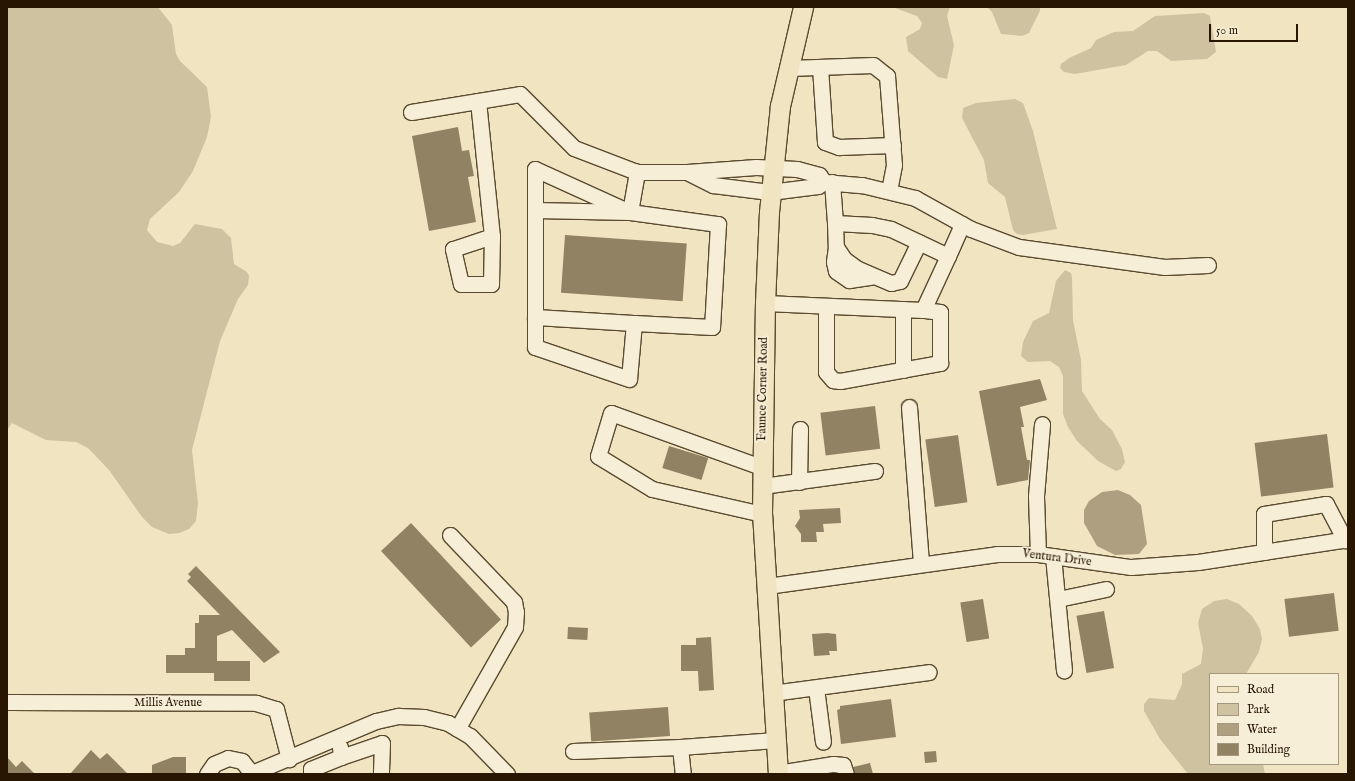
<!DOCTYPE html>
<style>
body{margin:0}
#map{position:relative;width:1355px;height:781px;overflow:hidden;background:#f1e5c1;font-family:"IM FELL English",serif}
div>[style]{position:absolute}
.green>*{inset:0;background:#cfc2a0}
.water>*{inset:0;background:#ad9f7f}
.building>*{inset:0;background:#918264;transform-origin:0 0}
.roads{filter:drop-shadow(1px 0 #5a4a30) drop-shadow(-1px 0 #5a4a30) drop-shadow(0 1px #5a4a30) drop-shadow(0 -1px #5a4a30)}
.minor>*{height:15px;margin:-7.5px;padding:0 7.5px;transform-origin:7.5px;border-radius:7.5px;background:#f6eed7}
.major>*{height:19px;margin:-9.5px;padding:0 9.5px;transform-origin:9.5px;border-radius:9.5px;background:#f1e5c1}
span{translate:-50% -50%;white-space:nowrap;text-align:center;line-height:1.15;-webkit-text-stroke:3.5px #f6eed7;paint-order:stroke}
.street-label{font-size:12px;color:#281600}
.frame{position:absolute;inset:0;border:8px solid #281600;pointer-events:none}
.legend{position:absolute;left:1209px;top:673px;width:130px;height:92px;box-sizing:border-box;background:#f6eed7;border:1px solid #a49881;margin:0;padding:5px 7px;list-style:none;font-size:12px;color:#281600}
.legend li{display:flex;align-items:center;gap:8px;height:20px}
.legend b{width:20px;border:1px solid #a49881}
.scale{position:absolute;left:1209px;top:24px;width:89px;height:18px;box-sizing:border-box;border:2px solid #281600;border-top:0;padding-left:5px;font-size:12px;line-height:14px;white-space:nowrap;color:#281600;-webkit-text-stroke:3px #f6eed7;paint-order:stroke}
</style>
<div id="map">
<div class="green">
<div style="clip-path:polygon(7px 7px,158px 7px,172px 25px,176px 54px,180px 61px,207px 87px,211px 117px,207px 137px,193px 171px,179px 192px,150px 219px,147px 230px,157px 242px,173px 246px,180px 243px,195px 224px,222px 229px,231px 238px,234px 264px,247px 272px,249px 276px,248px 285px,238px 299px,220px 341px,192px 450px,198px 503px,196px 521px,189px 529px,179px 533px,169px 534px,152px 527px,142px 517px,109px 470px,88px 448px,76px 442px,46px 440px,12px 423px,7px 430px)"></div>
<div style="clip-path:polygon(892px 7px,950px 7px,947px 16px,954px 45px,947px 79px,938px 77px,908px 51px,906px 37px,920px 29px,922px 23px,917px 16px)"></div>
<div style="clip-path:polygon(987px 7px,1040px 7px,1040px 11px,1029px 33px,1022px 36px,1001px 34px,992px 12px)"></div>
<div style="clip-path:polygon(1204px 13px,1210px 16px,1216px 52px,1207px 59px,1171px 61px,1157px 51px,1148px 51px,1126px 65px,1075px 74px,1064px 72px,1060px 68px,1061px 64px,1069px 58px,1091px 48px,1096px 40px,1114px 32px,1133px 31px,1155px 16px)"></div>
<div style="clip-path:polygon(1015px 99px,1023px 103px,1033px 131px,1057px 229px,1023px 235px,1017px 234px,1013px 230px,1005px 197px,988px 183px,984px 160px,962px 118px,963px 108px,976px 103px)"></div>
<div style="clip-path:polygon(1065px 270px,1071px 273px,1072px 278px,1073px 320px,1081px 360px,1082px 391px,1100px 419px,1112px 430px,1122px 449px,1125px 462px,1121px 469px,1116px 471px,1098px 461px,1077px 441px,1068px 427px,1063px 414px,1063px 376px,1059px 367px,1050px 361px,1028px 362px,1021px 356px,1023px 342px,1033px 321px,1049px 313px,1056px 281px)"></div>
<div style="clip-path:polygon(1227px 599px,1239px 604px,1252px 616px,1260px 629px,1262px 639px,1259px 652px,1246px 674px,1210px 674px,1210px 764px,1263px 764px,1265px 774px,1188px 774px,1160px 739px,1144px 711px,1144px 704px,1149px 698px,1175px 700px,1182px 684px,1182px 674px,1201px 664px,1203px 649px,1198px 623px,1202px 609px,1214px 601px)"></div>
</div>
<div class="water">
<div style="clip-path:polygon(1118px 490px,1130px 495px,1141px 505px,1147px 544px,1139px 554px,1115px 555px,1097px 546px,1084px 523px,1084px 510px,1089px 501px,1102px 492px)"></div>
</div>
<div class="building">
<div style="clip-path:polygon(458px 127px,462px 151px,469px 150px,474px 176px,468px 177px,476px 222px,429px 231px,412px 136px)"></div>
<div style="left:565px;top:235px;width:122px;height:58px;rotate:4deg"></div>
<div style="clip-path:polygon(1040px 379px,1047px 400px,1020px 407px,1024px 427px,1021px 427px,1027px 460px,1030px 460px,1028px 480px,997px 486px,979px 391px)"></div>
<div style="left:875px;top:406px;width:43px;height:55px;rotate:83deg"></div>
<div style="left:1327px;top:434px;width:54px;height:73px;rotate:83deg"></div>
<div style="left:958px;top:435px;width:68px;height:33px;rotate:82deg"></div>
<div style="left:669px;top:446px;width:41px;height:23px;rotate:17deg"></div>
<div style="clip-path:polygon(840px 508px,841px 523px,823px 524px,824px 532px,816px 532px,817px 542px,801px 542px,801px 534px,795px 526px,800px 518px,799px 510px)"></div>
<div style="left:411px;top:523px;width:132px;height:41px;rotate:47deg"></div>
<div style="clip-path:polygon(196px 566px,280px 652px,264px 663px,232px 630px,217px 636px,217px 661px,250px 661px,250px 681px,214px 681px,214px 673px,166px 673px,166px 655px,185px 655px,185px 648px,195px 648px,195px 623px,199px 623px,199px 615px,220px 615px,187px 581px,191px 577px,188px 574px)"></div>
<div style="left:1334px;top:593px;width:38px;height:50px;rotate:83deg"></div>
<div style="left:983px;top:599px;width:40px;height:23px;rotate:81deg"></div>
<div style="left:1104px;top:611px;width:58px;height:28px;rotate:80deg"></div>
<div style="left:568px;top:627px;width:20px;height:12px;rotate:3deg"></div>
<div style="clip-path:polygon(827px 633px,836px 634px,837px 651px,829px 651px,830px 655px,814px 656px,812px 634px)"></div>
<div style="clip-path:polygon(711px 637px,714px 690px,699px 691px,698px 671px,681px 671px,681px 645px,696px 645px,696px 638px)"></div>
<div style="clip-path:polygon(891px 699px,896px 737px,841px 744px,837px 710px,840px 709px,840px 706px)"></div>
<div style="left:668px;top:707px;width:29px;height:79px;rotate:86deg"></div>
<div style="clip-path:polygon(91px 750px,100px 759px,107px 753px,128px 774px,70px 774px)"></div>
<div style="left:936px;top:751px;width:11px;height:12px;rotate:85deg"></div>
<div style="clip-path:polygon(7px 757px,16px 767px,22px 761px,35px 774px,7px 774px)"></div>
<div style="clip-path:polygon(173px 757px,186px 757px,186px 774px,152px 774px,152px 765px)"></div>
<div style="clip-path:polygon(870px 763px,873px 774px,855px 774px,853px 767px)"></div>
</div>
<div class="roads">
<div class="minor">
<div style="left:820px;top:67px;width:75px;rotate:86.2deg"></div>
<div style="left:825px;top:142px;width:15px;rotate:20deg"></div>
<div style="left:839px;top:147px;width:54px;rotate:-2.1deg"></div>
<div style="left:789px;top:68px;width:84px;rotate:-2deg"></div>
<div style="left:873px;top:65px;width:18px;rotate:38deg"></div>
<div style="left:887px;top:76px;width:89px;rotate:85.5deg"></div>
<div style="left:894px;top:165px;width:26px;rotate:101deg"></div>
<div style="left:478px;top:101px;width:136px;rotate:84.1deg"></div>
<div style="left:492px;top:236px;width:48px;rotate:91.2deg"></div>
<div style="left:491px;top:284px;width:30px;rotate:180deg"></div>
<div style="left:461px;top:284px;width:36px;rotate:-103deg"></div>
<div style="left:453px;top:249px;width:41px;rotate:-18.4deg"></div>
<div style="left:411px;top:112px;width:110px;rotate:-9.4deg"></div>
<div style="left:520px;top:94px;width:76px;rotate:45deg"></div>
<div style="left:574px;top:148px;width:67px;rotate:20.9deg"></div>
<div style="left:637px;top:172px;width:50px"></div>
<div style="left:687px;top:172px;width:69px;rotate:-4.1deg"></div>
<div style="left:756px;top:167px;width:41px;rotate:2.8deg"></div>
<div style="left:797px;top:169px;width:23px;rotate:15deg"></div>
<div style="left:819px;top:175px;width:9px;rotate:54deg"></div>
<div style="left:687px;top:172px;width:29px;rotate:27deg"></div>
<div style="left:713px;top:185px;width:57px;rotate:7deg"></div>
<div style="left:770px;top:192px;width:48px;rotate:-7.1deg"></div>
<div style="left:818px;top:186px;width:7px;rotate:-34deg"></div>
<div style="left:824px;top:182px;width:38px;rotate:5deg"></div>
<div style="left:862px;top:185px;width:55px;rotate:13.8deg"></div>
<div style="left:915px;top:198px;width:64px;rotate:29deg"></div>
<div style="left:971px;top:229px;width:51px;rotate:20.6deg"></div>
<div style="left:1019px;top:247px;width:147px;rotate:7.8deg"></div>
<div style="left:1165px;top:267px;width:43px;rotate:-2.7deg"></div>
<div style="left:832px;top:182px;width:41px;rotate:85.8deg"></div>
<div style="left:835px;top:223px;width:37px;rotate:3deg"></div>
<div style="left:872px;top:225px;width:19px;rotate:12deg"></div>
<div style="left:891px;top:229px;width:63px;rotate:25.3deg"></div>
<div style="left:948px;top:256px;width:35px;rotate:-66deg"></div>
<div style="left:535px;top:210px;width:95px;rotate:1.2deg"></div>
<div style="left:630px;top:212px;width:89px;rotate:7.8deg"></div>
<div style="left:718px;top:224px;width:103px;rotate:93.3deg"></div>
<div style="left:712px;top:327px;width:78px;rotate:-177.1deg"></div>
<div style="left:634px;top:323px;width:56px;rotate:95.1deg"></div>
<div style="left:629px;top:379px;width:99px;rotate:-161.2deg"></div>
<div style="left:535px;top:347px;width:178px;rotate:-90deg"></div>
<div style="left:535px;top:169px;width:104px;rotate:24.4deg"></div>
<div style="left:630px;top:212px;width:41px;rotate:-80.1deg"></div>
<div style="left:835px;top:223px;width:24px;rotate:88deg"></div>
<div style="left:836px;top:247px;width:15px;rotate:98deg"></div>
<div style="left:834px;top:262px;width:9px;rotate:77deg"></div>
<div style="left:836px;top:271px;width:16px;rotate:35deg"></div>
<div style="left:849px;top:280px;width:22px;rotate:-8deg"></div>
<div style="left:836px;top:247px;width:14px;rotate:56deg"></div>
<div style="left:844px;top:259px;width:17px;rotate:36deg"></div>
<div style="left:858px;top:269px;width:36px;rotate:23deg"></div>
<div style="left:891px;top:283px;width:9px;rotate:-13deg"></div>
<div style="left:900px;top:281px;width:43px;rotate:-64deg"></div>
<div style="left:765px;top:303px;width:158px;rotate:2.5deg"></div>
<div style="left:923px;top:310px;width:60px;rotate:-65.2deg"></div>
<div style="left:826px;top:306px;width:66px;rotate:90deg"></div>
<div style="left:826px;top:372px;width:11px;rotate:49deg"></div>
<div style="left:833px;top:380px;width:7px;rotate:8deg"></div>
<div style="left:840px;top:381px;width:102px;rotate:-10.2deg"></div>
<div style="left:940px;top:363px;width:51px;rotate:-90deg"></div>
<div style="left:940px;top:312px;width:17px;rotate:-173deg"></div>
<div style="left:903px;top:309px;width:61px;rotate:90deg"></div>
<div style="left:535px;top:317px;width:99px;rotate:3.5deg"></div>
<div style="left:909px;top:407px;width:156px;rotate:85.6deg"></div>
<div style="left:761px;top:467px;width:159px;rotate:-160.2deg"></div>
<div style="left:611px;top:413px;width:45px;rotate:106.8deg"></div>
<div style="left:598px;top:456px;width:63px;rotate:31.4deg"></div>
<div style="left:652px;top:489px;width:113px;rotate:12.8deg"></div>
<div style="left:799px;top:482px;width:53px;rotate:-88.9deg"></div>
<div style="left:762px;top:486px;width:114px;rotate:-7.6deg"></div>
<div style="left:450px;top:535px;width:93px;rotate:46.3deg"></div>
<div style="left:514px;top:602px;width:10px;rotate:79deg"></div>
<div style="left:516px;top:612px;width:15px;rotate:94deg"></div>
<div style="left:515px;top:627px;width:117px;rotate:119.6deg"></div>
<div style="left:1264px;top:552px;width:38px;rotate:-90deg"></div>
<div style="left:1264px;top:514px;width:63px;rotate:-9.2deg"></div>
<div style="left:1326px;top:504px;width:41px;rotate:62.2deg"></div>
<div style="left:1038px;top:554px;width:58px;rotate:-92deg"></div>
<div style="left:1036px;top:496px;width:72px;rotate:-85.2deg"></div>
<div style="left:1053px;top:556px;width:115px;rotate:84.5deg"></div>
<div style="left:767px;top:586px;width:232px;rotate:-7.9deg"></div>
<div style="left:997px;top:554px;width:41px"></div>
<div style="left:1038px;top:554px;width:94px;rotate:8deg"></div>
<div style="left:1131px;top:567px;width:67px;rotate:-4.3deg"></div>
<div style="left:1198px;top:562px;width:152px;rotate:-8.7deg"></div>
<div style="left:1058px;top:599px;width:49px;rotate:-11.8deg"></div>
<div style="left:816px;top:688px;width:54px;rotate:82.6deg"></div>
<div style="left:772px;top:693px;width:158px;rotate:-7.6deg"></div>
<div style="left:7px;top:702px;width:249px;rotate:0.2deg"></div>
<div style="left:256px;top:703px;width:21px;rotate:17deg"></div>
<div style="left:276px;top:709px;width:52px;rotate:75.4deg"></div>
<div style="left:680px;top:747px;width:96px;rotate:-4.2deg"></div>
<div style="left:573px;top:751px;width:107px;rotate:-2.1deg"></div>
<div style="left:680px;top:747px;width:27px;rotate:84deg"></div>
<div style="left:341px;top:757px;width:43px;rotate:-18.9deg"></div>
<div style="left:382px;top:743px;width:31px;rotate:92deg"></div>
<div style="left:252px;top:773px;width:134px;rotate:-22.8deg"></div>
<div style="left:376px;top:721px;width:23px;rotate:-13deg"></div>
<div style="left:398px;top:716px;width:26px;rotate:2deg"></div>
<div style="left:424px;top:717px;width:25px;rotate:14deg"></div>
<div style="left:448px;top:723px;width:26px;rotate:31deg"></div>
<div style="left:470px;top:736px;width:53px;rotate:45.8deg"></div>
<div style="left:778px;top:773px;width:56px;rotate:-9.3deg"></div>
<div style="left:833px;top:764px;width:10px;rotate:6deg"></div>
<div style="left:843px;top:765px;width:9px;rotate:72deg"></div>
<div style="left:207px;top:774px;width:12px;rotate:-55deg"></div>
<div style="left:214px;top:764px;width:15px;rotate:-23deg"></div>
<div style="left:228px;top:758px;width:14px;rotate:12deg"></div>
<div style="left:242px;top:761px;width:16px;rotate:52deg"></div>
<div style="left:311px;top:774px;width:5px;rotate:-90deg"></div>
<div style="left:311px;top:769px;width:32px;rotate:-22deg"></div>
<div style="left:341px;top:757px;width:10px;rotate:-96deg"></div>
</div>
<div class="major">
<div style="left:778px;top:774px;width:260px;rotate:-93.5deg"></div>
<div style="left:762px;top:514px;width:211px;rotate:-89.2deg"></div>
<div style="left:765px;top:303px;width:91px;rotate:-87.5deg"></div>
<div style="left:769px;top:212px;width:107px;rotate:-84.1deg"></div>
<div style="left:780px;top:106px;width:102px;rotate:-76.9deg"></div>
</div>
</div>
<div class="street-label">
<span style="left:763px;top:389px;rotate:-89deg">Faunce Corner Road</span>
<span style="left:1057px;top:558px;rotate:7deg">Ventura Drive</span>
<span style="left:168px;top:703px">Millis Avenue</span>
</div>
<div class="frame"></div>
<ul class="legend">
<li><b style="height:5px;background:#f1e5c1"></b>Road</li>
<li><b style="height:11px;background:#cfc2a0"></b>Park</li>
<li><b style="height:11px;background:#ad9f7f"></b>Water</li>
<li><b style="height:11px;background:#918264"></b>Building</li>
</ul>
<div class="scale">50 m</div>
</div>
